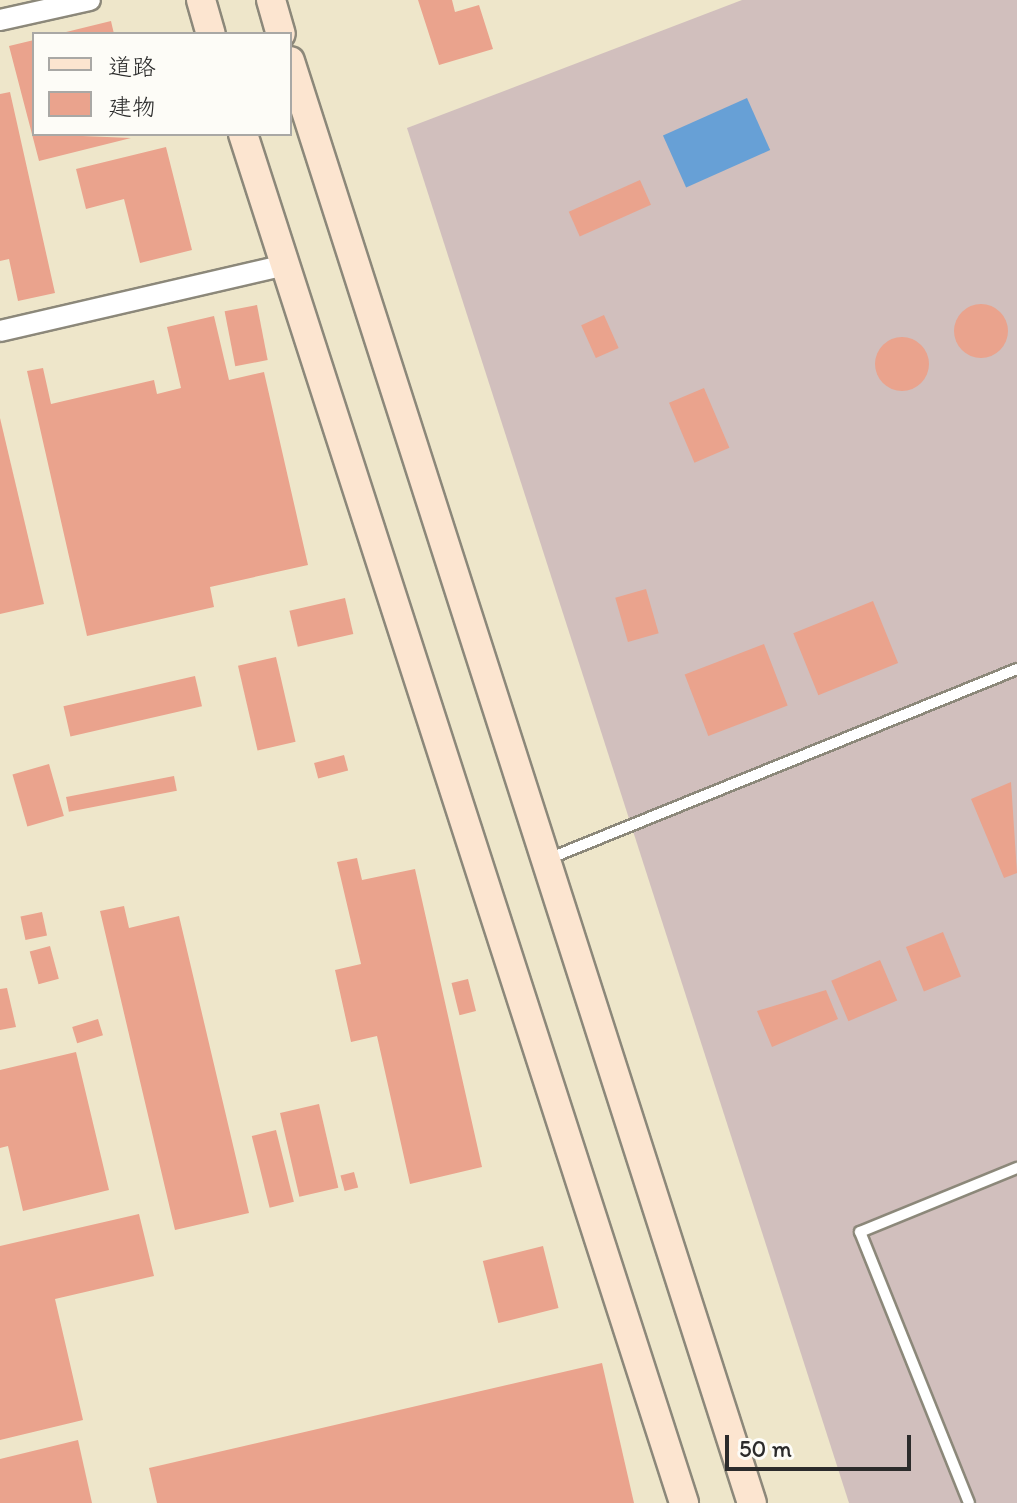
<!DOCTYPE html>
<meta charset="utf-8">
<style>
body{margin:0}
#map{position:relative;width:1017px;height:1503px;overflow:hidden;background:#eee6ca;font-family:Itim,"Klee One",sans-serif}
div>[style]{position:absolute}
.industrial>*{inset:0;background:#d1bfbd}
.water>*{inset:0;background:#67a0d6;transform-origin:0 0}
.building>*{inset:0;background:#eaa38d;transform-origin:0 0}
.round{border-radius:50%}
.roads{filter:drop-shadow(2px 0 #8c887a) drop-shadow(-2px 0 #8c887a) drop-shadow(0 2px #8c887a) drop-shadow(0 -2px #8c887a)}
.lane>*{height:10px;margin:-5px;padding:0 5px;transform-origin:5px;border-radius:5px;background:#fff}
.street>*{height:20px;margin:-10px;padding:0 10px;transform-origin:10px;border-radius:10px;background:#fff}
.secondary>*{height:28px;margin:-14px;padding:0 14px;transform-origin:14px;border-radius:14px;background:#fce5d0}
span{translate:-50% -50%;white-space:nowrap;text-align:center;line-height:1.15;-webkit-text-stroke:8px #fdfcf7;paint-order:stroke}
.legend{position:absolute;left:32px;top:32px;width:260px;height:104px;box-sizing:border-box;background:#fdfcf7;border:2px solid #a9a8a5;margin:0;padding:10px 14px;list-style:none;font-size:24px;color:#2b2b2b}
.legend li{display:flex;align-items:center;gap:16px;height:40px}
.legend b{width:40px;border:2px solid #a9a8a5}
.scale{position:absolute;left:725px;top:1435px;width:186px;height:36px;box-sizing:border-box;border:4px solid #2b2b2b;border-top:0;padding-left:10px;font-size:24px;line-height:28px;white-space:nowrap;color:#2b2b2b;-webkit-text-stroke:6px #fdfcf7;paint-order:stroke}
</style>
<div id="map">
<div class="industrial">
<div style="clip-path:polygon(742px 0,1017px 0,1017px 1503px,849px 1503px,407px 128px)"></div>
</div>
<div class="water">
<div style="left:747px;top:98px;width:57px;height:92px;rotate:66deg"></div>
</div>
<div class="building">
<div style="clip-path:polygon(418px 0,452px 0,455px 12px,479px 5px,493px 49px,439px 65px)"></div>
<div style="clip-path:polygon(111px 21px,114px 34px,62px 34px,62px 33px)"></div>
<div style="clip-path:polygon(34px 40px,34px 134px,131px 138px,39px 161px,9px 46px)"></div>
<div style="clip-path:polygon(10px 92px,55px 293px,18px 301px,9px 259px,0 261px,0 94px)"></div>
<div style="clip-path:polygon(166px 147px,192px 250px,140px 263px,124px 199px,86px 209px,76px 169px)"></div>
<div style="left:640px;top:180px;width:27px;height:78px;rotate:66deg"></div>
<div class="round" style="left:954px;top:304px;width:54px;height:54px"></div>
<div style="left:257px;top:305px;width:56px;height:33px;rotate:79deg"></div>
<div style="left:604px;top:315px;width:36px;height:25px;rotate:66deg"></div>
<div style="clip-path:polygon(214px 316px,229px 380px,264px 372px,308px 565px,210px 587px,214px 607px,87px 636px,27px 371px,43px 368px,51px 404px,154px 380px,157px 394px,181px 388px,167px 327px)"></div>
<div class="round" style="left:875px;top:337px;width:54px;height:54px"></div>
<div style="left:704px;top:388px;width:65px;height:38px;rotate:67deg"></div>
<div style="clip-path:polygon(0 418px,44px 604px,0 614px)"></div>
<div style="left:646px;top:589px;width:46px;height:32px;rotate:74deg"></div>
<div style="left:345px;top:598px;width:37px;height:57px;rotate:77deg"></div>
<div style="left:873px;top:601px;width:67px;height:86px;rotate:68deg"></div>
<div style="left:764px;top:644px;width:66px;height:85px;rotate:69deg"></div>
<div style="left:276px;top:657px;width:87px;height:39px;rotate:77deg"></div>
<div style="left:195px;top:676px;width:31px;height:135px;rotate:77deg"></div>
<div style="left:344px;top:755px;width:16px;height:31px;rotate:75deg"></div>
<div style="left:49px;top:764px;width:54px;height:38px;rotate:74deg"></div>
<div style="left:174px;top:776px;width:15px;height:110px;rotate:79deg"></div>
<div style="clip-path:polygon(1011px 782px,1017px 873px,1004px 878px,971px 799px)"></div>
<div style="clip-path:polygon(357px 858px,362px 880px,415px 869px,482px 1167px,410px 1184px,377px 1036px,351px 1042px,335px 970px,361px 964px,337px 862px)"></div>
<div style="clip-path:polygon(124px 906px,129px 928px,179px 916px,249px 1213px,175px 1230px,100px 911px)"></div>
<div style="left:42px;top:912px;width:24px;height:22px;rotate:78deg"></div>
<div style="left:943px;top:932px;width:48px;height:40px;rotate:68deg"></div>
<div style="left:50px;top:946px;width:34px;height:21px;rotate:75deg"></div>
<div style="left:880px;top:960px;width:44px;height:53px;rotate:67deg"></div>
<div style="left:468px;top:979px;width:33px;height:17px;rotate:76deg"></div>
<div style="clip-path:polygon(7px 988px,16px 1027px,0 1030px,0 989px)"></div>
<div style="clip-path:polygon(826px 990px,838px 1019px,772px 1047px,757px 1011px)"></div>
<div style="left:98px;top:1019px;width:17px;height:27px;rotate:73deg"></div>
<div style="clip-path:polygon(76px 1052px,109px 1190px,23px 1211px,8px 1146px,0 1148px,0 1070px)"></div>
<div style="left:319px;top:1104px;width:86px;height:40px;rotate:77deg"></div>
<div style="left:276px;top:1130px;width:74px;height:25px;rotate:76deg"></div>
<div style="left:354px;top:1172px;width:16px;height:14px;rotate:75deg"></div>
<div style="clip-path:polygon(139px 1214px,154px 1276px,55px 1299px,83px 1420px,0 1440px,0 1246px)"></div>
<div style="left:543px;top:1246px;width:64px;height:62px;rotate:76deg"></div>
<div style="clip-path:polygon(602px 1363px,634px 1503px,157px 1503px,149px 1468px)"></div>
<div style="clip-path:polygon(78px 1440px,92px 1503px,0 1503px,0 1459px)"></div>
</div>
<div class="roads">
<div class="lane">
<div style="left:548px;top:859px;width:506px;rotate:-22.05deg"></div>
<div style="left:969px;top:1503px;width:292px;rotate:-111.9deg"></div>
<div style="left:860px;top:1232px;width:170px;rotate:-22.2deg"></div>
</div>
<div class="street">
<div style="left:0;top:20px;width:92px;rotate:-12.5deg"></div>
<div style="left:0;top:331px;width:293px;rotate:-13deg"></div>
</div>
<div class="secondary">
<div style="left:201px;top:0;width:35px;rotate:74deg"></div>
<div style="left:271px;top:0;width:35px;rotate:74deg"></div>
<div style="left:290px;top:61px;width:1514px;rotate:72.24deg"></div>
<div style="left:243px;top:134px;width:1438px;rotate:72.14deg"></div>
</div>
</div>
<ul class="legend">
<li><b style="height:10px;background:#fce5d0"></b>道路</li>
<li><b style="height:22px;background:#eaa38d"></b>建物</li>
</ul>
<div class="scale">50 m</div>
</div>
